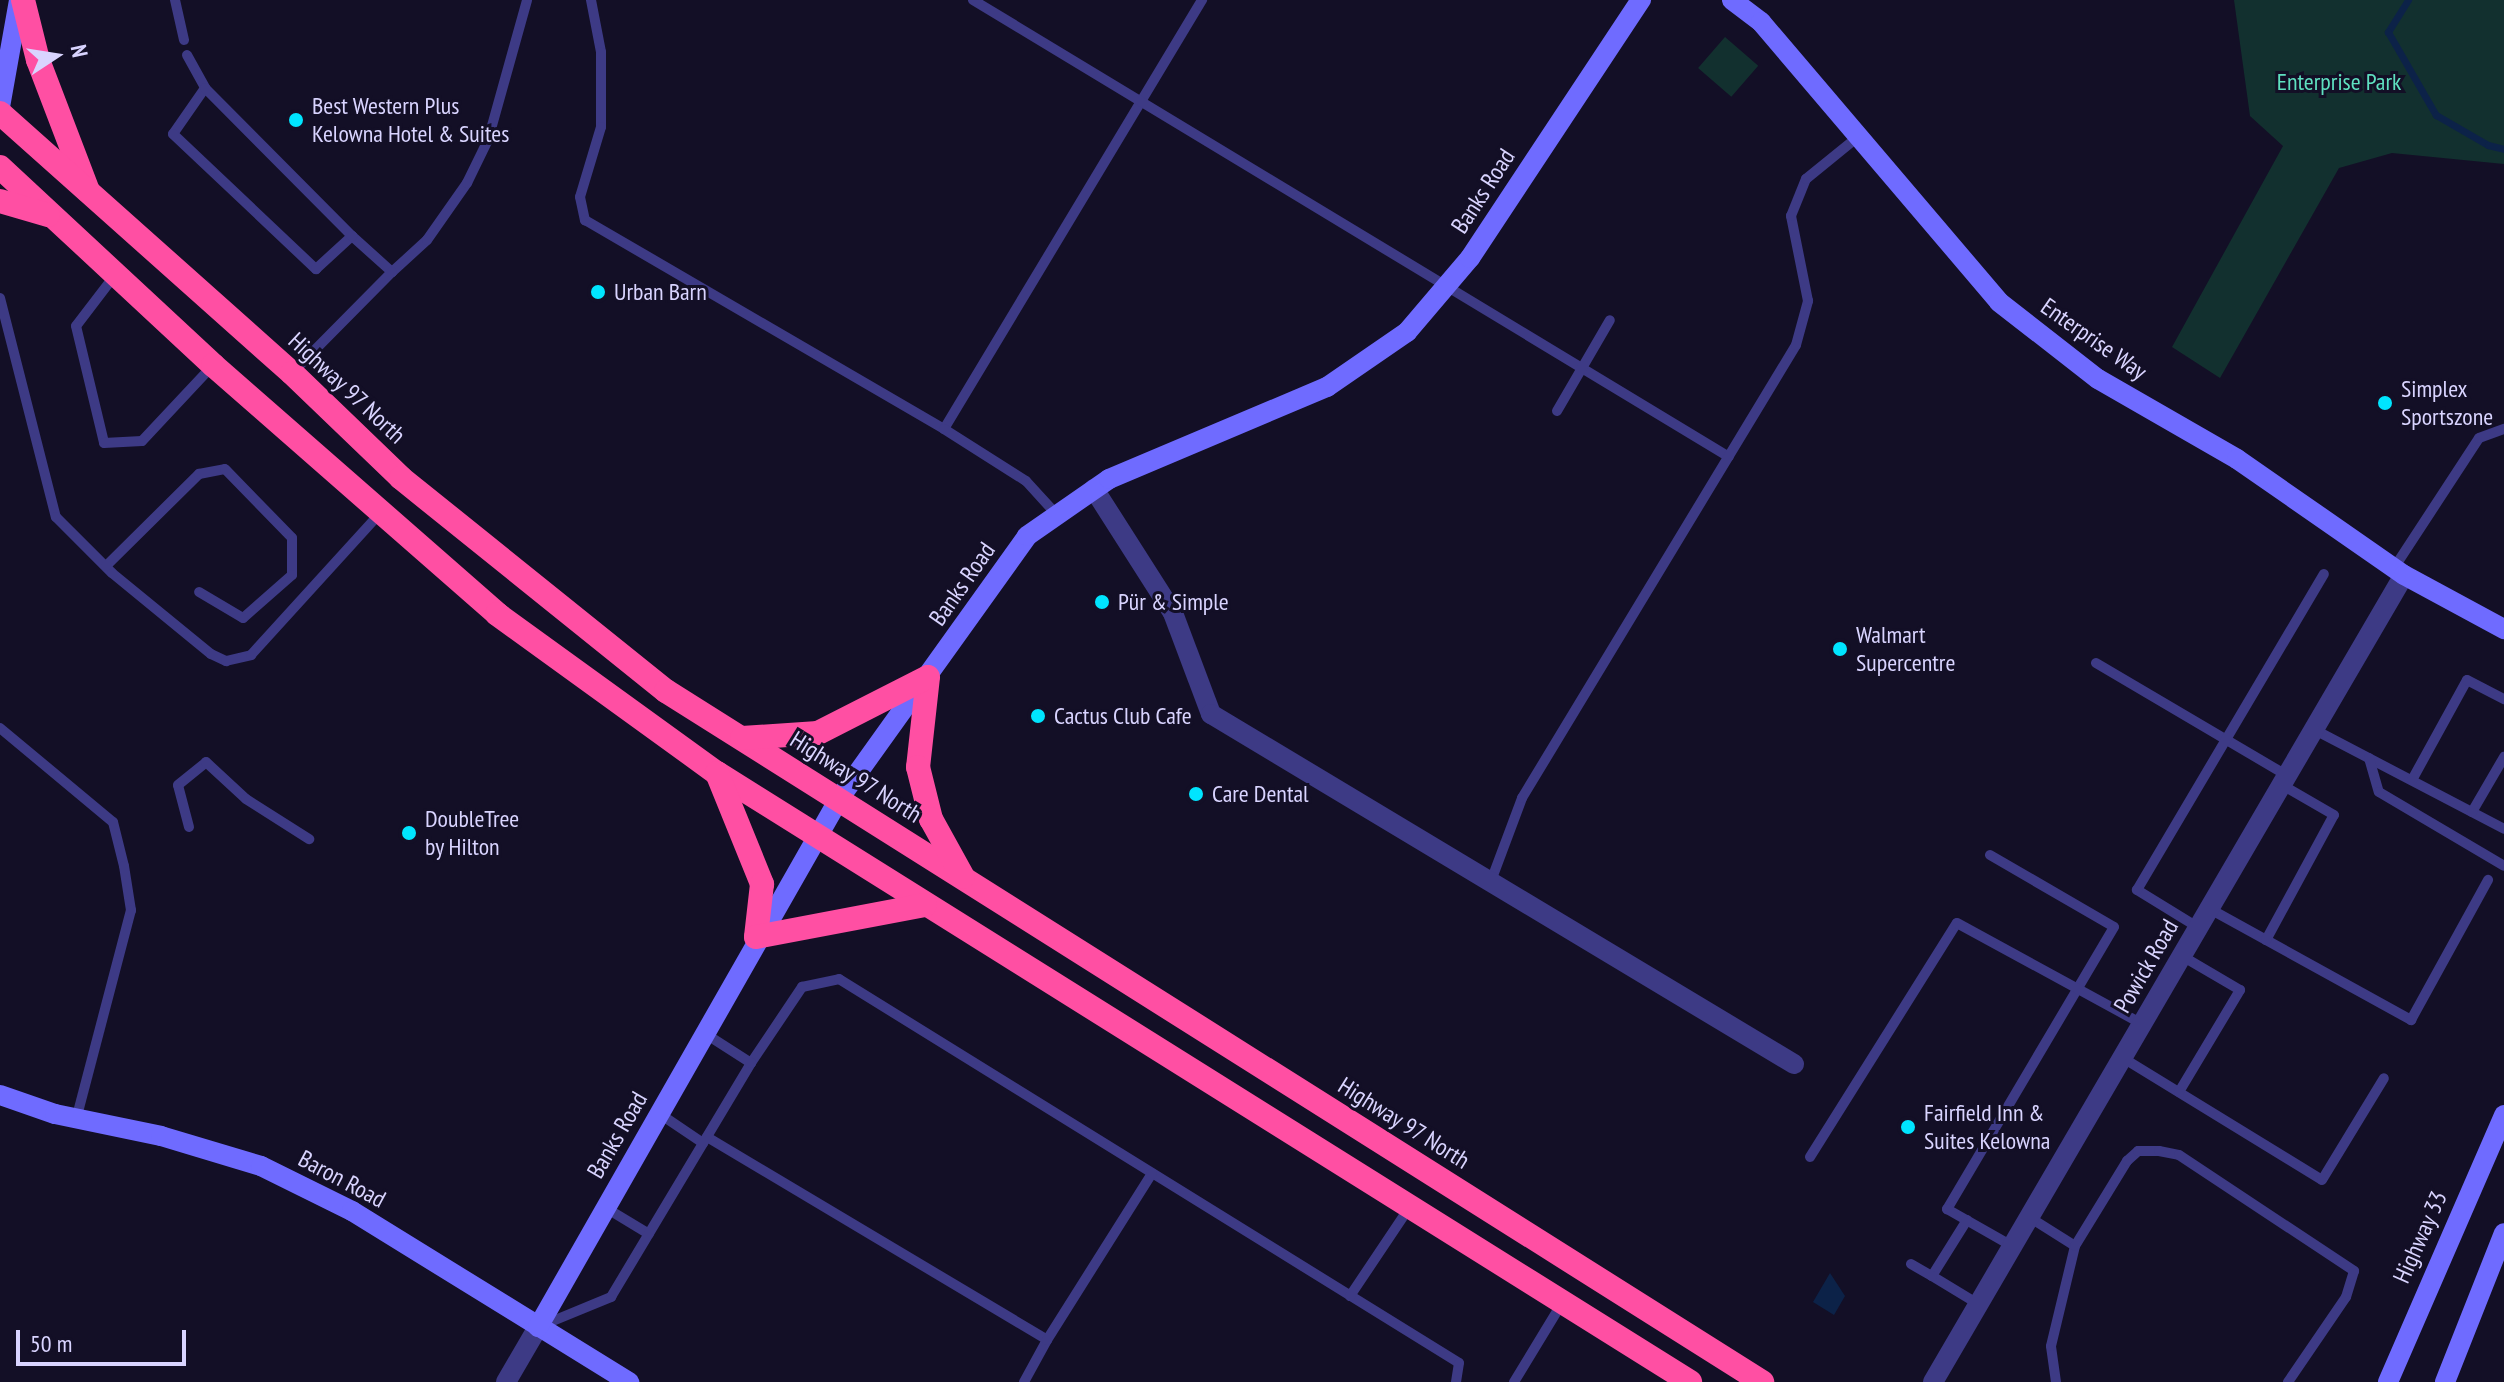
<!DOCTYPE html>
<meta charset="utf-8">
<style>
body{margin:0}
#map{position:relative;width:2504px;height:1382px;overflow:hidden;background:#130f26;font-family:"PT Sans Narrow",sans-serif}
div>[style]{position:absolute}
.green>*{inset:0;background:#12302f;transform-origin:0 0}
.water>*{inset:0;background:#0c2248}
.stream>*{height:7px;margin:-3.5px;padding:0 3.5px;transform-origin:3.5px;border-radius:3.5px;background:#0c2248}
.lane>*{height:10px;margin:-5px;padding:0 5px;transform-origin:5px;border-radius:5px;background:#3d3a85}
.street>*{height:20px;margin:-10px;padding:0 10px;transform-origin:10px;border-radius:10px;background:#3d3a85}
.secondary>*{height:20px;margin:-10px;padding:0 10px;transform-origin:10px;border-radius:10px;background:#6f6bff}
.highway>*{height:24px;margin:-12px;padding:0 12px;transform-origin:12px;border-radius:12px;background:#ff4fa3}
.dots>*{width:22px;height:22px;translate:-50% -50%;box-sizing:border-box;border:4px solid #130f26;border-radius:50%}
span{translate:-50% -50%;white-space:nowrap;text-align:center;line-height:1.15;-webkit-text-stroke:6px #130f26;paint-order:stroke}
.park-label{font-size:24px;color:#5fe0c0}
.poi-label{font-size:24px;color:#d9d4ff}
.left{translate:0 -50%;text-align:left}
.street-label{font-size:24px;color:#d9d4ff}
.north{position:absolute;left:16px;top:16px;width:80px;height:80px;-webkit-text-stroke:6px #130f26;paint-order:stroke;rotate:78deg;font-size:22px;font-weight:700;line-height:32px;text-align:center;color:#d9d4ff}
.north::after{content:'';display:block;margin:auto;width:28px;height:36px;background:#d9d4ff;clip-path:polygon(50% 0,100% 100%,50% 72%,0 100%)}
.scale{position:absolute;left:16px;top:1330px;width:170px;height:36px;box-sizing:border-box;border:4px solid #d9d4ff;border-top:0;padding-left:10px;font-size:24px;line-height:28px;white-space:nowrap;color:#d9d4ff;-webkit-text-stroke:6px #130f26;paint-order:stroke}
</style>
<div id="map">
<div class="green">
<div style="clip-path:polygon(2234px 0,2504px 0,2504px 164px,2392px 153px,2339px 168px,2220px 378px,2172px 347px,2283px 146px,2250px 116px)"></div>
<div style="left:1725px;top:37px;width:44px;height:41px;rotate:41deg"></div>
</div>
<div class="water">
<div style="clip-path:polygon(1830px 1273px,1845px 1296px,1834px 1315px,1813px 1302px)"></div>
</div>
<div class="stream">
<div style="left:2408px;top:0;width:38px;rotate:122deg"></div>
<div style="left:2388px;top:32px;width:96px;rotate:60deg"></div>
<div style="left:2436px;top:115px;width:60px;rotate:30deg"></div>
<div style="left:2488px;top:145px;width:16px;rotate:14deg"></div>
</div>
<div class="lane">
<div style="left:175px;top:0;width:41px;rotate:77.3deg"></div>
<div style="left:591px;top:0;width:53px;rotate:79.1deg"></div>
<div style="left:601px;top:52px;width:75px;rotate:90deg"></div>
<div style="left:601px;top:127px;width:73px;rotate:106.7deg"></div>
<div style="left:580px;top:197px;width:24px;rotate:78deg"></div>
<div style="left:585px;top:220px;width:415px;rotate:30.2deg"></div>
<div style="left:944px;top:429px;width:501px;rotate:-58.98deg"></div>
<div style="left:973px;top:0;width:883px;rotate:31.15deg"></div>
<div style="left:187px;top:55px;width:38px;rotate:61deg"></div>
<div style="left:205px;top:88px;width:56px;rotate:124.8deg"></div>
<div style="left:173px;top:134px;width:197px;rotate:43.4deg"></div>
<div style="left:316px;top:269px;width:49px;rotate:-42.5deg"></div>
<div style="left:352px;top:236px;width:54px;rotate:42deg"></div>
<div style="left:392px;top:272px;width:47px;rotate:-42.4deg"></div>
<div style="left:427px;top:240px;width:70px;rotate:-54.9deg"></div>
<div style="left:467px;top:183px;width:48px;rotate:-64deg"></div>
<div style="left:488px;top:140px;width:145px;rotate:-74.4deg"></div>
<div style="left:205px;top:88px;width:209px;rotate:45.2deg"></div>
<div style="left:115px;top:275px;width:64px;rotate:127.4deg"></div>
<div style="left:76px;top:326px;width:120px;rotate:76.5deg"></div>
<div style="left:104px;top:443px;width:38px;rotate:-3deg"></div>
<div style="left:142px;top:441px;width:104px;rotate:-46.9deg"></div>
<div style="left:0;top:298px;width:226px;rotate:75.7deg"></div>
<div style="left:56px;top:517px;width:79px;rotate:45deg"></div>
<div style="left:112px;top:573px;width:128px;rotate:39.3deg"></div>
<div style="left:211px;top:654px;width:17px;rotate:25deg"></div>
<div style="left:226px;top:661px;width:26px;rotate:-13deg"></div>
<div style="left:251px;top:655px;width:193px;rotate:-47.7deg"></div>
<div style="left:292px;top:373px;width:142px;rotate:-45.3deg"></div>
<div style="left:1557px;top:411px;width:105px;rotate:-59.8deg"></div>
<div style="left:944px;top:429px;width:97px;rotate:32.4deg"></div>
<div style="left:1026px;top:481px;width:46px;rotate:47.6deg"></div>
<div style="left:106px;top:566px;width:131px;rotate:-44.7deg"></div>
<div style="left:199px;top:474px;width:26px;rotate:-11deg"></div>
<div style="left:225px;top:469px;width:96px;rotate:45.8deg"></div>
<div style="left:292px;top:538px;width:37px;rotate:90deg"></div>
<div style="left:292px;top:575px;width:65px;rotate:138.7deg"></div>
<div style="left:243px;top:618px;width:51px;rotate:-149.4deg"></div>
<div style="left:2394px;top:568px;width:155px;rotate:-56.8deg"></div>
<div style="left:2479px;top:438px;width:27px;rotate:-20deg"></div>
<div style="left:2096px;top:663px;width:223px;rotate:30.5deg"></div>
<div style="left:0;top:728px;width:147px;rotate:39.8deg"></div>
<div style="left:113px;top:822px;width:45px;rotate:76deg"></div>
<div style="left:124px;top:866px;width:45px;rotate:81deg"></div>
<div style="left:131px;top:910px;width:216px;rotate:104.7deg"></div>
<div style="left:2315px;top:730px;width:213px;rotate:27.6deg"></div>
<div style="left:2369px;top:758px;width:35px;rotate:74deg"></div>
<div style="left:2379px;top:792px;width:145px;rotate:30.6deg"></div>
<div style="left:2412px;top:780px;width:114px;rotate:-61.2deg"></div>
<div style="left:2467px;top:680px;width:42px;rotate:27.2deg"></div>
<div style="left:2472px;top:812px;width:64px;rotate:-59.8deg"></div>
<div style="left:189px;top:827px;width:43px;rotate:-104.7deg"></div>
<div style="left:178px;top:785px;width:36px;rotate:-39deg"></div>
<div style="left:206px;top:762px;width:54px;rotate:42.8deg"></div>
<div style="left:246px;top:799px;width:75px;rotate:32.4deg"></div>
<div style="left:1990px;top:855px;width:143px;rotate:30.1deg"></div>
<div style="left:2114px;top:927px;width:328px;rotate:120.6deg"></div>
<div style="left:1947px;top:1209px;width:75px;rotate:29.6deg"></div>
<div style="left:1491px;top:881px;width:89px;rotate:-69.5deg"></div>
<div style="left:1522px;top:798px;width:529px;rotate:-58.83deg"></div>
<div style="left:1796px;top:345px;width:46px;rotate:-74.7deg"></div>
<div style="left:1808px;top:301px;width:87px;rotate:-101.3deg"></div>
<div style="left:1791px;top:216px;width:40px;rotate:-68deg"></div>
<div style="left:1806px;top:179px;width:68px;rotate:-39.1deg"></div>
<div style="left:2210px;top:909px;width:230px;rotate:28.9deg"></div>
<div style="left:2411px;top:1020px;width:160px;rotate:-61.2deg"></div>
<div style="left:2199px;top:928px;width:73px;rotate:-148.5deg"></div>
<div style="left:2137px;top:890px;width:367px;rotate:-59.4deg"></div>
<div style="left:2266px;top:940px;width:142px;rotate:-61.5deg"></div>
<div style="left:2334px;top:815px;width:60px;rotate:-150deg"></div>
<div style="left:2123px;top:1058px;width:233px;rotate:31.5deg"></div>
<div style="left:2322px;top:1180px;width:119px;rotate:-58.7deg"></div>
<div style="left:751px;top:1063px;width:92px;rotate:-56.1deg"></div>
<div style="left:802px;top:987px;width:38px;rotate:-12deg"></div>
<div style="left:839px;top:979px;width:729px;rotate:31.77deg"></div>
<div style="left:1459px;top:1363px;width:19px;rotate:99deg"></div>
<div style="left:2179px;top:1092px;width:119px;rotate:-59.1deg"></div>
<div style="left:2240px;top:990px;width:67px;rotate:-149.6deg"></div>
<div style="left:660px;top:1114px;width:52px;rotate:34deg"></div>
<div style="left:707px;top:1137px;width:396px;rotate:30.8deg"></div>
<div style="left:1047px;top:1340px;width:48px;rotate:118.7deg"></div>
<div style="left:1810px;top:1157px;width:276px;rotate:-57.9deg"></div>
<div style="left:1957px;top:923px;width:211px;rotate:28.6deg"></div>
<div style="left:606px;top:1208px;width:50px;rotate:31.2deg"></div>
<div style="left:2029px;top:1217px;width:54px;rotate:32.2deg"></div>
<div style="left:1967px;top:1220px;width:66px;rotate:122deg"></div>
<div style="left:1932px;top:1276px;width:54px;rotate:31.3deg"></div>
<div style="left:1911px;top:1264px;width:24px;rotate:30deg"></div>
<div style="left:1350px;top:1296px;width:106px;rotate:-56.2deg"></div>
<div style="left:543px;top:1325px;width:74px;rotate:-22.4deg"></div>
<div style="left:611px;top:1297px;width:273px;rotate:-59.1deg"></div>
<div style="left:751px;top:1063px;width:56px;rotate:-147.4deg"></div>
<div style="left:1047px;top:1340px;width:197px;rotate:-57.8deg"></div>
<div style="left:1514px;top:1382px;width:92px;rotate:-58.7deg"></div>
<div style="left:2056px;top:1382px;width:36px;rotate:-98deg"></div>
<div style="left:2051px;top:1346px;width:103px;rotate:-76.5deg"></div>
<div style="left:2075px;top:1246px;width:100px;rotate:-58.5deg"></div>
<div style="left:2127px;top:1161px;width:15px;rotate:-42deg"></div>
<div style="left:2138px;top:1151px;width:21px"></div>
<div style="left:2159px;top:1151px;width:20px;rotate:11deg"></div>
<div style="left:2179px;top:1155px;width:210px;rotate:33.5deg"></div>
<div style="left:2354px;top:1271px;width:27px;rotate:107deg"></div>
<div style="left:2346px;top:1297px;width:103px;rotate:124.3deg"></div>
</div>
<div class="street">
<div style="left:1094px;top:489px;width:147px;rotate:57.5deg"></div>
<div style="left:1173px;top:613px;width:108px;rotate:69.4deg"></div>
<div style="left:1211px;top:714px;width:680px;rotate:30.98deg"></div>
<div style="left:506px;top:1382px;width:64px;rotate:-59.8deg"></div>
<div style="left:1933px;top:1382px;width:934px;rotate:-59.73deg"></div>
</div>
<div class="secondary">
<div style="left:1732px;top:0;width:36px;rotate:37deg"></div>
<div style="left:1761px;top:22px;width:367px;rotate:49.6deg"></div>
<div style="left:1999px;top:302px;width:125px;rotate:37.9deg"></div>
<div style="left:2098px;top:379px;width:160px;rotate:29.9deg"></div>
<div style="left:2237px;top:459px;width:203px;rotate:34.8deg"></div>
<div style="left:2404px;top:575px;width:114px;rotate:28.4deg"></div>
<div style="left:0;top:107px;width:109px;rotate:-79.9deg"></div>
<div style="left:0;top:1095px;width:58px;rotate:19.1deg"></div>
<div style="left:55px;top:1114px;width:108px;rotate:11.7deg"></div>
<div style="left:161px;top:1136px;width:104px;rotate:16.7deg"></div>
<div style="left:261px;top:1166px;width:102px;rotate:26.3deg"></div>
<div style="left:352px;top:1211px;width:326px;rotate:31.7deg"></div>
<div style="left:538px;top:1327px;width:608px;rotate:-60.31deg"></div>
<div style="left:839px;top:799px;width:323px;rotate:-54.4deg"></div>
<div style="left:1027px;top:536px;width:100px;rotate:-34.8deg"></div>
<div style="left:1109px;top:479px;width:237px;rotate:-22.9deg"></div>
<div style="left:1327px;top:387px;width:97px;rotate:-34.5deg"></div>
<div style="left:1407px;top:332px;width:97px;rotate:-49.6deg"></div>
<div style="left:1470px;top:258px;width:310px;rotate:-56.5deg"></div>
<div style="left:2388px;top:1382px;width:291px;rotate:-66.5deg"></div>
<div style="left:2445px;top:1382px;width:160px;rotate:-68.4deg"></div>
</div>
<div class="highway">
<div style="left:23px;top:0;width:62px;rotate:76deg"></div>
<div style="left:38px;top:60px;width:140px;rotate:69.1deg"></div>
<div style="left:0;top:113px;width:391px;rotate:41.7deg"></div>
<div style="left:292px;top:373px;width:151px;rotate:43.9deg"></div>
<div style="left:401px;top:478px;width:340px;rotate:38.8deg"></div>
<div style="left:666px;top:691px;width:1296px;rotate:32.23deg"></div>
<div style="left:0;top:167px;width:291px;rotate:42.9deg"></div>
<div style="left:213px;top:365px;width:378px;rotate:41.2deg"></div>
<div style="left:497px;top:614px;width:271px;rotate:35.9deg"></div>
<div style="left:717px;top:773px;width:1148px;rotate:32.04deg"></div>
<div style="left:0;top:201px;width:50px;rotate:16.3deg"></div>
<div style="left:928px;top:677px;width:91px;rotate:96.3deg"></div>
<div style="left:918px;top:767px;width:54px;rotate:76deg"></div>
<div style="left:931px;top:819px;width:66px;rotate:61.1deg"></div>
<div style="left:742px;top:738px;width:76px;rotate:-3.8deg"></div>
<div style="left:818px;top:733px;width:123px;rotate:-27deg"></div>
<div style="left:717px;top:773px;width:120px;rotate:67.9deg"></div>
<div style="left:762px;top:884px;width:53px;rotate:96.5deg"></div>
<div style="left:756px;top:937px;width:172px;rotate:-10.7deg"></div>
</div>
<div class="dots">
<div style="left:296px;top:120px;background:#00e5ff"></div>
<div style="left:598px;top:292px;background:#00e5ff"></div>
<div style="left:2385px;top:403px;background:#00e5ff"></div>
<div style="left:1102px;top:602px;background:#00e5ff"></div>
<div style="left:1840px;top:649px;background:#00e5ff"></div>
<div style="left:1038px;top:716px;background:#00e5ff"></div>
<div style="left:1196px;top:794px;background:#00e5ff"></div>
<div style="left:409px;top:833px;background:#00e5ff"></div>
<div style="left:1908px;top:1127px;background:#00e5ff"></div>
</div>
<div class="park-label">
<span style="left:2339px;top:82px">Enterprise Park</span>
</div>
<div class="poi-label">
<span class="left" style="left:312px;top:120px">Best Western Plus<br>Kelowna Hotel &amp; Suites</span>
<span class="left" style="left:614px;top:292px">Urban Barn</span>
<span class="left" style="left:2401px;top:403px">Simplex<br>Sportszone</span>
<span class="left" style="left:1118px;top:602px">Pür &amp; Simple</span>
<span class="left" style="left:1856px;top:649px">Walmart<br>Supercentre</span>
<span class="left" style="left:1054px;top:716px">Cactus Club Cafe</span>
<span class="left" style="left:1212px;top:794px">Care Dental</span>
<span class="left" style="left:425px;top:833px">DoubleTree<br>by Hilton</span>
<span class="left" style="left:1924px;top:1127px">Fairfield Inn &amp;<br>Suites Kelowna</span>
</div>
<div class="street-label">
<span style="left:1483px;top:191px;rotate:-57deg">Banks Road</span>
<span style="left:2094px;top:339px;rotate:35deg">Enterprise Way</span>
<span style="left:347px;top:388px;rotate:43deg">Highway 97 North</span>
<span style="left:962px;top:584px;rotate:-55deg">Banks Road</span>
<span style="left:856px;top:777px;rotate:32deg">Highway 97 North</span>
<span style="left:2146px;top:966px;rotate:-60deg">Powick Road</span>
<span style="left:1404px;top:1123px;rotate:32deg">Highway 97 North</span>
<span style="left:617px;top:1135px;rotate:-60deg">Banks Road</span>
<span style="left:342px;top:1179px;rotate:28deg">Baron Road</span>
<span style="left:2420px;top:1237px;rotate:-66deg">Highway 33</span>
</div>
<div class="north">N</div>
<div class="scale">50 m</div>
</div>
